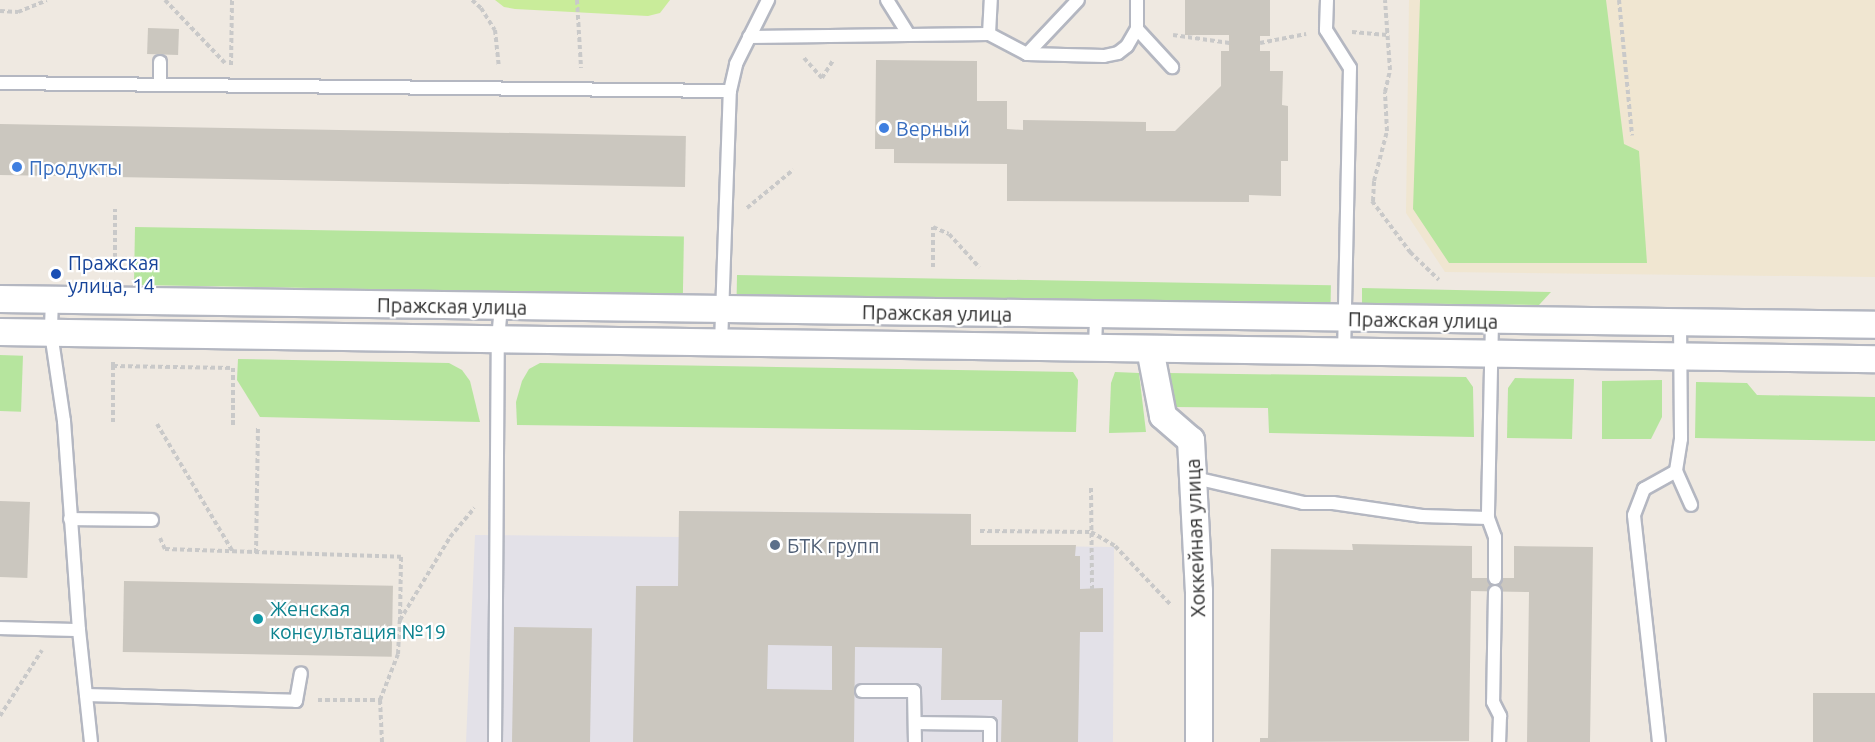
<!DOCTYPE html>
<meta charset="utf-8">
<style>
body{margin:0}
#map{position:relative;width:1875px;height:742px;overflow:hidden;background:#efe9e1;font-family:Ubuntu,sans-serif}
div>[style]{position:absolute}
.industrial>*{inset:0;background:#e3e1e8}
.education>*{inset:0;background:#f0e6d1}
.green>*{inset:0;background:#b6e59e;transform-origin:0 0}
.pitch>*{inset:0;background:#c9ec9a}
.building>*{inset:0;background:#cbc7bf;transform-origin:0 0}
.path>*{height:4px;margin-top:-2px;transform-origin:0;background:repeating-linear-gradient(90deg,#c9c9c9 0 4.5px,transparent 0 7.5px)}
.roads{filter:drop-shadow(2px 0 #b4b7c1) drop-shadow(-2px 0 #b4b7c1) drop-shadow(0 2px #b4b7c1) drop-shadow(0 -2px #b4b7c1)}
.lane>*{height:12px;margin:-6px;padding:0 6px;transform-origin:6px;border-radius:6px;background:#fff}
.street>*{height:26px;margin:-13px;padding:0 13px;transform-origin:13px;border-radius:13px;background:#fff}
.dots>*{width:16px;height:16px;translate:-50% -50%;box-sizing:border-box;border:3px solid #fff;border-radius:50%}
span{translate:-50% -50%;white-space:nowrap;text-align:center;line-height:1.15;-webkit-text-stroke:4.5px #fff;paint-order:stroke}
.shop-label{font-size:20px;color:#366cbe}
.left{translate:0 -50%;text-align:left}
.transit-label{font-size:20px;color:#164399}
.street-label{font-size:20px;color:#2e2e2e}
.service-label{font-size:20px;color:#4e5e75}
.culture-label{font-size:20px;color:#0d838f}
</style>
<div id="map">
<div class="industrial">
<div style="clip-path:polygon(679px 511px,971px 514px,971px 545px,1114px 547px,1113px 742px,466px 742px,475px 535px,679px 537px)"></div>
</div>
<div class="education">
<div style="clip-path:polygon(1409px 0,1875px 0,1875px 277px,1445px 272px,1406px 213px)"></div>
</div>
<div class="green">
<div style="clip-path:polygon(1420px 0,1606px 0,1624px 144px,1639px 151px,1647px 263px,1449px 263px,1413px 209px)"></div>
<div style="left:135px;top:227px;width:549px;height:58px;rotate:1deg"></div>
<div style="left:737px;top:275px;width:594px;height:19px;rotate:1deg"></div>
<div style="clip-path:polygon(1362px 288px,1551px 292px,1539px 305px,1362px 303px)"></div>
<div style="left:0;top:355px;width:23px;height:56px;rotate:2deg"></div>
<div style="clip-path:polygon(238px 359px,449px 363px,462px 370px,470px 381px,480px 422px,260px 417px,237px 380px)"></div>
<div style="clip-path:polygon(540px 363px,1073px 372px,1078px 380px,1076px 432px,517px 425px,516px 402px,522px 381px,529px 369px)"></div>
<div style="clip-path:polygon(1115px 372px,1139px 373px,1146px 432px,1109px 433px,1111px 383px)"></div>
<div style="clip-path:polygon(1168px 373px,1466px 377px,1473px 387px,1474px 437px,1269px 433px,1268px 408px,1175px 407px)"></div>
<div style="clip-path:polygon(1515px 378px,1574px 379px,1572px 439px,1507px 438px,1508px 388px)"></div>
<div style="clip-path:polygon(1662px 380px,1662px 417px,1651px 439px,1602px 439px,1602px 381px)"></div>
<div style="clip-path:polygon(1696px 382px,1747px 383px,1757px 395px,1875px 397px,1875px 441px,1695px 438px)"></div>
</div>
<div class="pitch">
<div style="clip-path:polygon(495px 0,670px 0,660px 13px,648px 16px,515px 9px,504px 7px)"></div>
</div>
<div class="building">
<div style="clip-path:polygon(1185px 0,1270px 0,1270px 36px,1260px 36px,1260px 51px,1270px 51px,1270px 71px,1283px 71px,1282px 105px,1288px 106px,1288px 161px,1281px 161px,1281px 196px,1249px 195px,1249px 202px,1007px 201px,1007px 164px,894px 163px,894px 149px,875px 149px,876px 60px,977px 61px,977px 101px,1007px 101px,1007px 129px,1023px 130px,1023px 120px,1146px 122px,1146px 131px,1175px 131px,1221px 86px,1221px 51px,1229px 51px,1229px 35px,1185px 35px)"></div>
<div style="left:148px;top:28px;width:31px;height:26px;rotate:2deg"></div>
<div style="left:0;top:124px;width:686px;height:51px;rotate:1deg"></div>
<div style="left:0;top:501px;width:30px;height:76px;rotate:2deg"></div>
<div style="clip-path:polygon(evenodd,679px 511px,971px 514px,971px 545px,1076px 545px,1075px 556px,1080px 556px,1080px 589px,1103px 588px,1103px 632px,1080px 632px,1078px 742px,1001px 742px,1002px 700px,941px 700px,942px 648px,855px 647px,854px 742px,633px 742px,636px 586px,678px 586px,679px 511px,768px 645px,832px 646px,832px 690px,767px 689px,768px 645px)"></div>
<div style="clip-path:polygon(1352px 544px,1472px 546px,1472px 578px,1514px 578px,1514px 546px,1593px 547px,1590px 742px,1527px 742px,1529px 592px,1471px 591px,1469px 741px,1260px 742px,1260px 738px,1268px 738px,1271px 549px,1353px 550px)"></div>
<div style="left:124px;top:581px;width:269px;height:71px;rotate:1deg"></div>
<div style="left:514px;top:627px;width:78px;height:115px;rotate:1deg"></div>
<div style="left:1875px;top:693px;width:49px;height:62px;rotate:90deg"></div>
</div>
<div class="path">
<div style="left:165px;top:0;width:87px;rotate:46.4deg"></div>
<div style="left:472px;top:0;width:12px;rotate:42deg"></div>
<div style="left:481px;top:8px;width:26px;rotate:58deg"></div>
<div style="left:495px;top:30px;width:37px;rotate:84deg"></div>
<div style="left:577px;top:0;width:68px;rotate:86.6deg"></div>
<div style="left:1619px;top:0;width:136px;rotate:84.5deg"></div>
<div style="left:0;top:11px;width:18px;rotate:3deg"></div>
<div style="left:18px;top:12px;width:31px;rotate:-22deg"></div>
<div style="left:1352px;top:32px;width:35px;rotate:5deg"></div>
<div style="left:1173px;top:35px;width:57px;rotate:8.1deg"></div>
<div style="left:1260px;top:43px;width:47px;rotate:-11.1deg"></div>
<div style="left:804px;top:58px;width:27px;rotate:48deg"></div>
<div style="left:822px;top:78px;width:22px;rotate:-58deg"></div>
<div style="left:231px;top:65px;width:65px;rotate:-89.1deg"></div>
<div style="left:1372px;top:201px;width:64px;rotate:53.3deg"></div>
<div style="left:1410px;top:252px;width:40px;rotate:44deg"></div>
<div style="left:1373px;top:201px;width:20px;rotate:-87deg"></div>
<div style="left:1374px;top:181px;width:52px;rotate:-75.4deg"></div>
<div style="left:1387px;top:131px;width:39px;rotate:-93deg"></div>
<div style="left:1385px;top:92px;width:23px;rotate:-77deg"></div>
<div style="left:1390px;top:70px;width:70px;rotate:-94.1deg"></div>
<div style="left:747px;top:208px;width:60px;rotate:-39.6deg"></div>
<div style="left:933px;top:267px;width:40px;rotate:-90deg"></div>
<div style="left:933px;top:227px;width:17px;rotate:24deg"></div>
<div style="left:949px;top:234px;width:45px;rotate:47.7deg"></div>
<div style="left:115px;top:272px;width:63px;rotate:-90deg"></div>
<div style="left:113px;top:362px;width:4px;rotate:90deg"></div>
<div style="left:113px;top:366px;width:120px;rotate:1deg"></div>
<div style="left:233px;top:368px;width:57px;rotate:90deg"></div>
<div style="left:113px;top:422px;width:56px;rotate:-90deg"></div>
<div style="left:157px;top:424px;width:149px;rotate:59.3deg"></div>
<div style="left:1091px;top:488px;width:101px;rotate:89.4deg"></div>
<div style="left:980px;top:531px;width:111px;rotate:0.5deg"></div>
<div style="left:1091px;top:532px;width:28px;rotate:30deg"></div>
<div style="left:1115px;top:546px;width:80px;rotate:46.5deg"></div>
<div style="left:160px;top:538px;width:12px;rotate:66deg"></div>
<div style="left:165px;top:549px;width:236px;rotate:1.9deg"></div>
<div style="left:401px;top:557px;width:63px;rotate:90.9deg"></div>
<div style="left:256px;top:553px;width:127px;rotate:-89.1deg"></div>
<div style="left:318px;top:700px;width:62px"></div>
<div style="left:0;top:716px;width:78px;rotate:-57.5deg"></div>
<div style="left:382px;top:742px;width:42px;rotate:-92.7deg"></div>
<div style="left:380px;top:700px;width:49px;rotate:-68.6deg"></div>
<div style="left:398px;top:654px;width:34px;rotate:-87deg"></div>
<div style="left:400px;top:620px;width:97px;rotate:-58.9deg"></div>
<div style="left:450px;top:537px;width:38px;rotate:-50deg"></div>
</div>
<div class="roads">
<div class="lane">
<div style="left:887px;top:0;width:40px;rotate:58deg"></div>
<div style="left:1137px;top:0;width:29px;rotate:90deg"></div>
<div style="left:1137px;top:29px;width:52px;rotate:47.4deg"></div>
<div style="left:1327px;top:0;width:30px;rotate:92deg"></div>
<div style="left:1326px;top:30px;width:45px;rotate:57.7deg"></div>
<div style="left:1350px;top:68px;width:284px;rotate:91.2deg"></div>
<div style="left:989px;top:34px;width:34px;rotate:-87deg"></div>
<div style="left:749px;top:37px;width:240px;rotate:-0.7deg"></div>
<div style="left:989px;top:34px;width:43px;rotate:27.8deg"></div>
<div style="left:1027px;top:54px;width:77px;rotate:1.5deg"></div>
<div style="left:1104px;top:56px;width:14px;rotate:-12deg"></div>
<div style="left:1118px;top:53px;width:11px;rotate:-38deg"></div>
<div style="left:1127px;top:46px;width:20px;rotate:-60deg"></div>
<div style="left:1027px;top:54px;width:74px;rotate:-46.6deg"></div>
<div style="left:0;top:83px;width:730px;rotate:0.63deg"></div>
<div style="left:160px;top:85px;width:23px;rotate:-90deg"></div>
<div style="left:52px;top:299px;width:34px;rotate:92deg"></div>
<div style="left:51px;top:333px;width:89px;rotate:81.6deg"></div>
<div style="left:64px;top:421px;width:210px;rotate:85.9deg"></div>
<div style="left:79px;top:630px;width:113px;rotate:83.9deg"></div>
<div style="left:1492px;top:321px;width:197px;rotate:91.2deg"></div>
<div style="left:1488px;top:518px;width:20px;rotate:70deg"></div>
<div style="left:1495px;top:537px;width:41px;rotate:90deg"></div>
<div style="left:1680px;top:322px;width:117px;rotate:89.5deg"></div>
<div style="left:1681px;top:439px;width:32px;rotate:99deg"></div>
<div style="left:1676px;top:471px;width:37px;rotate:66deg"></div>
<div style="left:721px;top:344px;width:253px;rotate:-88deg"></div>
<div style="left:730px;top:91px;width:28px;rotate:-77deg"></div>
<div style="left:736px;top:64px;width:72px;rotate:-63.4deg"></div>
<div style="left:1095px;top:348px;width:33px;rotate:-88deg"></div>
<div style="left:1195px;top:478px;width:111px;rotate:13deg"></div>
<div style="left:1303px;top:503px;width:30px"></div>
<div style="left:1333px;top:503px;width:90px;rotate:8.3deg"></div>
<div style="left:1422px;top:516px;width:66px;rotate:1.7deg"></div>
<div style="left:70px;top:519px;width:82px;rotate:0.7deg"></div>
<div style="left:1495px;top:592px;width:110px;rotate:91deg"></div>
<div style="left:1493px;top:702px;width:16px;rotate:63deg"></div>
<div style="left:1500px;top:716px;width:26px;rotate:92deg"></div>
<div style="left:0;top:628px;width:79px;rotate:1.5deg"></div>
<div style="left:862px;top:691px;width:52px"></div>
<div style="left:914px;top:691px;width:51px;rotate:88.9deg"></div>
<div style="left:86px;top:695px;width:210px;rotate:1.6deg"></div>
<div style="left:296px;top:701px;width:28px;rotate:-80deg"></div>
<div style="left:915px;top:723px;width:75px;rotate:0.8deg"></div>
<div style="left:990px;top:724px;width:18px;rotate:90deg"></div>
<div style="left:495px;top:742px;width:402px;rotate:-89.6deg"></div>
<div style="left:498px;top:340px;width:33px;rotate:-85deg"></div>
<div style="left:1659px;top:742px;width:228px;rotate:-96.3deg"></div>
<div style="left:1634px;top:515px;width:28px;rotate:-69deg"></div>
<div style="left:1644px;top:489px;width:37px;rotate:-29deg"></div>
</div>
<div class="street">
<div style="left:0;top:299px;width:1875px;rotate:0.79deg"></div>
<div style="left:0;top:332px;width:1875px;rotate:0.83deg"></div>
<div style="left:1150px;top:349px;width:68px;rotate:79deg"></div>
<div style="left:1163px;top:416px;width:37px;rotate:41deg"></div>
<div style="left:1191px;top:440px;width:151px;rotate:87deg"></div>
<div style="left:1199px;top:591px;width:151px;rotate:90deg"></div>
</div>
</div>
<div class="dots">
<div style="left:884px;top:128px;background:#3f7fe0"></div>
<div style="left:17px;top:167px;background:#3f7fe0"></div>
<div style="left:56px;top:274px;background:#1a4fb4"></div>
<div style="left:775px;top:545px;background:#5c6f8a"></div>
<div style="left:258px;top:619px;background:#0f9aa8"></div>
</div>
<div class="shop-label">
<span class="left" style="left:896px;top:128px">Верный</span>
<span class="left" style="left:29px;top:167px">Продукты</span>
</div>
<div class="transit-label">
<span class="left" style="left:68px;top:274px">Пражская<br>улица, 14</span>
</div>
<div class="street-label">
<span style="left:452px;top:306px;rotate:1deg">Пражская улица</span>
<span style="left:937px;top:313px;rotate:1deg">Пражская улица</span>
<span style="left:1423px;top:320px;rotate:1deg">Пражская улица</span>
<span style="left:1195px;top:538px;rotate:-92deg">Хоккейная улица</span>
</div>
<div class="service-label">
<span class="left" style="left:787px;top:545px">БТК групп</span>
</div>
<div class="culture-label">
<span class="left" style="left:270px;top:620px">Женская<br>консультация №19</span>
</div>
</div>
